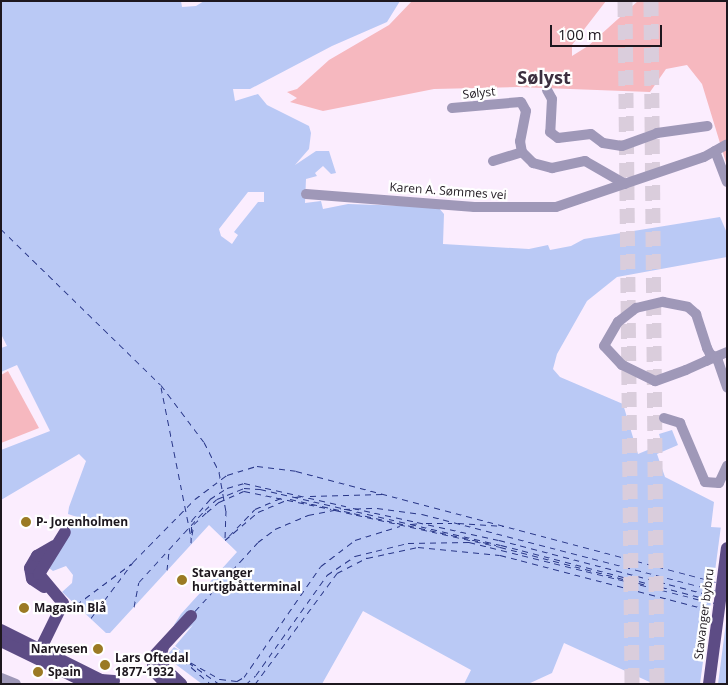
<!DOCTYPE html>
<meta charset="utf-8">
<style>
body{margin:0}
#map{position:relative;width:728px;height:685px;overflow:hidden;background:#fbedfe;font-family:"Open Sans",sans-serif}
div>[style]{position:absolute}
.green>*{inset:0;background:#f6b8bf}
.water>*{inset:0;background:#bac9f5}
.pier>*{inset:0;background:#fbedfe}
.ferry>*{height:1px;margin-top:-0.5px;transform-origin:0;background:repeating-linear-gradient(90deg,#273587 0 6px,transparent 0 11px)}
.highway-tunnel>*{height:15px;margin-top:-7.5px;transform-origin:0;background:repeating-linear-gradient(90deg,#dacddc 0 15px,transparent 0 23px)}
.minor>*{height:10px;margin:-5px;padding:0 5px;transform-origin:5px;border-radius:5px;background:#9f98b8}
.major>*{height:12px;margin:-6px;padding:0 6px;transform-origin:6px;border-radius:6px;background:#5d4c85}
.dots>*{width:14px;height:14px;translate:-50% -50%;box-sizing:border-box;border:2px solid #fff;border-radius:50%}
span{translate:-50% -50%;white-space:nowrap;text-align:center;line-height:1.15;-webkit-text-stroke:4.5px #fff;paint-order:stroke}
.street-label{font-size:12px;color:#1d171e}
.poi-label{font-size:12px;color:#1d171e;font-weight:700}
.left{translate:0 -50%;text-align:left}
.right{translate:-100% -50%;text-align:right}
.district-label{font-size:18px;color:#3c2f3f;font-weight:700}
.frame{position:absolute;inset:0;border:2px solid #1d171e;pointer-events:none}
.scale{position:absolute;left:550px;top:25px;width:112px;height:22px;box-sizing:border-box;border:2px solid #1d171e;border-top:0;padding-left:6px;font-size:15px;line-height:18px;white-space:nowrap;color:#1d171e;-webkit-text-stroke:4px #fff;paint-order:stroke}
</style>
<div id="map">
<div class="green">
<div style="clip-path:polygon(412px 1px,606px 1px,572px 45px,572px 56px,588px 46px,638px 1px,727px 1px,727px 166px,702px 84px,687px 65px,666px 69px,650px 92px,517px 87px,434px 89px,323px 111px,290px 102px,297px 98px,287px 92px,297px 89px,329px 60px,389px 25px)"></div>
<div style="clip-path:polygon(8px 371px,39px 428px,1px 443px,1px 375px)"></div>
</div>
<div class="water">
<div style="clip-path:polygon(evenodd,1px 1px,181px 1px,182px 7px,196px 6px,204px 1px,400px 1px,387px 22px,332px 46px,250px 89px,233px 89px,235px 101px,258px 94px,267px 105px,309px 126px,311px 133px,309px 149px,295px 165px,316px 151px,329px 151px,336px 173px,331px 174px,323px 166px,315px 173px,317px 176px,306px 179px,305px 203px,321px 201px,323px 209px,348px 204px,438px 207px,444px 214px,443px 244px,529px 249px,548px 245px,550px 250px,571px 246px,584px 239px,720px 217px,727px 233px,727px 257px,617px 277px,587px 301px,557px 354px,553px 369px,560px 377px,623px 404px,638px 454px,662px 444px,659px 434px,672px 430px,678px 445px,657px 454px,665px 477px,714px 502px,711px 527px,727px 528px,727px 684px,654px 684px,564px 643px,552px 673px,528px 684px,464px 684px,471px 670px,363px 611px,322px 684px,202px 684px,174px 663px,177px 660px,168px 654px,174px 647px,183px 652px,175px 646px,193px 625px,183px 633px,174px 625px,181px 614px,237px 552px,209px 525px,110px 633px,106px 633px,62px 592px,72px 583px,73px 575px,66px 566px,53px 571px,49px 568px,50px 563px,77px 517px,68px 514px,69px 507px,86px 461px,79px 454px,1px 500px,1px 450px,50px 431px,17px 365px,1px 372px,1px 348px,7px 346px,1px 334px,1px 1px,248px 192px,264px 192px,264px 202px,258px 202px,234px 232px,238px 235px,232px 244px,221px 236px,219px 229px,248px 192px)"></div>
</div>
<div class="pier">
<div style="clip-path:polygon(721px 526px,727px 526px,727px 615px,718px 684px,700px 684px)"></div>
</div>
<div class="ferry">
<div style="left:1px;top:229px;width:223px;rotate:44.3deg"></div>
<div style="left:161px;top:385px;width:71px;rotate:53deg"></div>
<div style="left:204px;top:442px;width:34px;rotate:63deg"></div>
<div style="left:219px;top:472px;width:39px;rotate:80deg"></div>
<div style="left:226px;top:510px;width:29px;rotate:92deg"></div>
<div style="left:161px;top:387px;width:153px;rotate:78.7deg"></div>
<div style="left:310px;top:496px;width:73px;rotate:-1.6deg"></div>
<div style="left:295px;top:497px;width:11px;rotate:-5deg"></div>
<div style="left:290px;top:499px;width:211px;rotate:12.6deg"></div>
<div style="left:353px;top:508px;width:149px;rotate:12.4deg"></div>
<div style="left:499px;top:540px;width:222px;rotate:14.6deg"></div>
<div style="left:344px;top:509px;width:33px;rotate:-2deg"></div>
<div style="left:377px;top:508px;width:45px;rotate:7.6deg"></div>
<div style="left:422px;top:514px;width:305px;rotate:14.6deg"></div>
<div style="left:335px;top:510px;width:169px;rotate:12.6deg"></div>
<div style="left:500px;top:547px;width:162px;rotate:14.6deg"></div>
<div style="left:426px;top:523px;width:26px"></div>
<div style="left:458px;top:523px;width:46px;rotate:3.7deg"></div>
<div style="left:411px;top:524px;width:11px;rotate:-5deg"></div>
<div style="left:192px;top:535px;width:11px;rotate:-80deg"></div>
<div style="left:194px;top:524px;width:18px;rotate:-43deg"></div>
<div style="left:207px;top:512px;width:16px;rotate:-40deg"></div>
<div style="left:219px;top:502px;width:27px;rotate:-24deg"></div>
<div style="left:244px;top:491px;width:89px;rotate:11.7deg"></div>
<div style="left:229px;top:536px;width:37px;rotate:-46deg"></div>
<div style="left:255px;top:509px;width:28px;rotate:-23deg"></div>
<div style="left:225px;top:540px;width:43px;rotate:-40.3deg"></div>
<div style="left:258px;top:512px;width:30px;rotate:-23deg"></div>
<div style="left:191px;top:543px;width:23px;rotate:-88deg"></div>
<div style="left:192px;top:520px;width:28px;rotate:-49deg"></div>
<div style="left:210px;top:499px;width:20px;rotate:-33deg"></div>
<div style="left:227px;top:488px;width:18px;rotate:-16deg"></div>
<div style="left:244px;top:483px;width:108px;rotate:12.9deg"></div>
<div style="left:167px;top:570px;width:19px;rotate:-84deg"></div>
<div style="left:693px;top:598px;width:8px;rotate:14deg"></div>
<div style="left:702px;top:600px;width:13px;rotate:13deg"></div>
<div style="left:76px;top:605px;width:69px;rotate:-36.7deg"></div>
<div style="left:134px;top:607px;width:25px;rotate:-79deg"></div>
<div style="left:139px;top:582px;width:98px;rotate:-47.5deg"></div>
<div style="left:205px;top:510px;width:16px;rotate:-43deg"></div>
<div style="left:217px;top:499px;width:29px;rotate:-22deg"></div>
<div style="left:244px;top:488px;width:16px;rotate:4deg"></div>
<div style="left:260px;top:489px;width:247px;rotate:13.1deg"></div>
<div style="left:501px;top:545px;width:220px;rotate:14.7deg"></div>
<div style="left:195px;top:611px;width:93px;rotate:-47.6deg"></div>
<div style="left:258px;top:542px;width:21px;rotate:-37deg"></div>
<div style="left:275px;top:529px;width:36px;rotate:-23deg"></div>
<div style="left:308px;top:515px;width:33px;rotate:-11deg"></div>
<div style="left:91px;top:618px;width:70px;rotate:-53.1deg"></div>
<div style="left:133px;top:562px;width:88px;rotate:-45.5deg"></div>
<div style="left:195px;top:499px;width:40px;rotate:-37deg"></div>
<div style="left:227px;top:475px;width:31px;rotate:-17deg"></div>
<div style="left:257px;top:466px;width:39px;rotate:7deg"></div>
<div style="left:296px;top:471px;width:434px;rotate:14.8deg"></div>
<div style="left:181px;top:657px;width:45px;rotate:29.4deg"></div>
<div style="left:220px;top:679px;width:17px;rotate:7deg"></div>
<div style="left:237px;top:681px;width:8px;rotate:-30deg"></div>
<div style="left:244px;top:677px;width:135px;rotate:-55.3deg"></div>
<div style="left:321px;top:566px;width:43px;rotate:-37.4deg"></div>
<div style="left:355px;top:540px;width:47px;rotate:-17.3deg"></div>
<div style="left:183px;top:660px;width:37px;rotate:41deg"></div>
<div style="left:188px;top:662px;width:38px;rotate:35deg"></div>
<div style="left:246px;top:684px;width:13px;rotate:-42deg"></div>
<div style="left:256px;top:675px;width:123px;rotate:-54.6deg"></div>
<div style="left:327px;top:575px;width:34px;rotate:-34deg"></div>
<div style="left:355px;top:556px;width:55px;rotate:-13.8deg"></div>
<div style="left:408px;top:543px;width:61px;rotate:-0.9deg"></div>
<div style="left:469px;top:542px;width:231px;rotate:14deg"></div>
<div style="left:255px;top:684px;width:138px;rotate:-53.5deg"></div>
<div style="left:337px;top:573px;width:34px;rotate:-27deg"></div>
<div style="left:367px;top:558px;width:52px;rotate:-12.2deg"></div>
<div style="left:418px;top:547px;width:82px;rotate:5.6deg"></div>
<div style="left:500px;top:555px;width:221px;rotate:14.7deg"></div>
</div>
<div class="highway-tunnel">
<div style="left:625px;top:1px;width:683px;rotate:89.41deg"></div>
<div style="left:651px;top:1px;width:683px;rotate:89.5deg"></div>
</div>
<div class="minor">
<div style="left:547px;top:90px;width:10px;rotate:61deg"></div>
<div style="left:552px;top:99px;width:33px;rotate:93deg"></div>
<div style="left:550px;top:132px;width:10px;rotate:37deg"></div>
<div style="left:558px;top:138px;width:33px;rotate:-7deg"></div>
<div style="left:591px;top:134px;width:15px;rotate:37deg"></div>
<div style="left:603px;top:143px;width:19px;rotate:9deg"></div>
<div style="left:622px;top:146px;width:37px;rotate:-20deg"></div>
<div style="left:657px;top:133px;width:51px;rotate:-7.8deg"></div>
<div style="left:452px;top:108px;width:69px;rotate:-5deg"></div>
<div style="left:521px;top:102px;width:10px;rotate:61deg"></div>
<div style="left:526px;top:111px;width:31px;rotate:101deg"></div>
<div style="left:520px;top:141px;width:11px;rotate:80deg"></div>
<div style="left:522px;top:152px;width:16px;rotate:45deg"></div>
<div style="left:533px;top:163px;width:20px;rotate:15deg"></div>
<div style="left:552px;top:168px;width:34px;rotate:-12deg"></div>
<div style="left:585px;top:161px;width:46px;rotate:29.9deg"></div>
<div style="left:715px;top:151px;width:33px;rotate:69deg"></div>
<div style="left:493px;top:161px;width:30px;rotate:-17deg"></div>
<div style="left:306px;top:194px;width:169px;rotate:4.4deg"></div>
<div style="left:474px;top:207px;width:82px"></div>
<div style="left:556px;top:207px;width:156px;rotate:-18.7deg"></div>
<div style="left:704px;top:157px;width:26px;rotate:-29deg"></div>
<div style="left:727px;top:352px;width:13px;rotate:157deg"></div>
<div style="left:715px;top:357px;width:10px;rotate:156deg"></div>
<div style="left:706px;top:361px;width:22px;rotate:156deg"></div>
<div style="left:686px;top:370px;width:33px;rotate:160deg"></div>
<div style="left:655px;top:381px;width:37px;rotate:-154deg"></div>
<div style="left:622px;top:365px;width:26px;rotate:-133deg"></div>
<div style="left:604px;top:346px;width:28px;rotate:-60deg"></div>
<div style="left:618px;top:322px;width:23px;rotate:-38deg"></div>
<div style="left:636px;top:308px;width:28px;rotate:-13deg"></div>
<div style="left:663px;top:302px;width:25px;rotate:11deg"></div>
<div style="left:688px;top:307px;width:11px;rotate:41deg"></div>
<div style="left:696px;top:314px;width:36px;rotate:72deg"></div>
<div style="left:707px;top:348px;width:7px;rotate:63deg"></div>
<div style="left:710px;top:354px;width:6px;rotate:31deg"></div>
<div style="left:715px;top:357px;width:5px;rotate:53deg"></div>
<div style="left:718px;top:361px;width:28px;rotate:71deg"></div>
<div style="left:664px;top:418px;width:17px;rotate:17deg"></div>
<div style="left:680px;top:423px;width:64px;rotate:67deg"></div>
<div style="left:705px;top:482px;width:14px;rotate:4deg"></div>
<div style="left:719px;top:483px;width:19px;rotate:-65deg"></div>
<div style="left:1px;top:678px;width:16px;rotate:22deg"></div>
</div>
<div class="major">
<div style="left:44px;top:587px;width:14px;rotate:-146deg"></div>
<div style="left:32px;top:579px;width:11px;rotate:-100deg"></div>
<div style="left:30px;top:568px;width:14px;rotate:-60deg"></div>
<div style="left:37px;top:556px;width:20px;rotate:-30deg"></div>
<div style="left:1px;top:630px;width:112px;rotate:26.6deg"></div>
<div style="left:101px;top:680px;width:13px;rotate:4deg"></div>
<div style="left:1px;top:641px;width:98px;rotate:26deg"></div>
<div style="left:163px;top:647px;width:10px;rotate:107deg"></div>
<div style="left:160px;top:657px;width:10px;rotate:73deg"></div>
<div style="left:163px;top:667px;width:25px;rotate:43deg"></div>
<div style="left:40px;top:650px;width:52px;rotate:-63.9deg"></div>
<div style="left:63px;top:603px;width:38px;rotate:-130deg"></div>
<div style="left:39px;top:574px;width:49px;rotate:-58.2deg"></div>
<div style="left:166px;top:684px;width:19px;rotate:-133deg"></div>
<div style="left:153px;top:670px;width:13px;rotate:-90deg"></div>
<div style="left:153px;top:657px;width:56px;rotate:-47.2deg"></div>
<div style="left:709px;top:684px;width:137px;rotate:-82.5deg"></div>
</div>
<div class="dots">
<div style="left:26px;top:522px;background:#9b7a24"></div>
<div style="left:182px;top:580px;background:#9b7a24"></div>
<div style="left:24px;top:608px;background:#9b7a24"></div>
<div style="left:98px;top:649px;background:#9b7a24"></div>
<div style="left:105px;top:665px;background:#9b7a24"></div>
<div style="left:38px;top:672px;background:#9b7a24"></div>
</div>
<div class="street-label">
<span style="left:479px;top:93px;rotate:-6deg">Sølyst</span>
<span style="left:448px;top:191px;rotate:4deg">Karen A. Sømmes vei</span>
<span style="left:704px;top:614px;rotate:-83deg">Stavanger bybru</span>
</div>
<div class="poi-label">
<span class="left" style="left:36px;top:522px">P- Jorenholmen</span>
<span class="left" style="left:192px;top:580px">Stavanger<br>hurtigbåtterminal</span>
<span class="left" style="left:34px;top:608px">Magasin Blå</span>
<span class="right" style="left:88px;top:649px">Narvesen</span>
<span class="left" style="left:115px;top:665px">Lars Oftedal<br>1877-1932</span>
<span class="left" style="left:48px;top:672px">Spain</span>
</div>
<div class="district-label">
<span style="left:544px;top:77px">Sølyst</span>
</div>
<div class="frame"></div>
<div class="scale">100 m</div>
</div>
